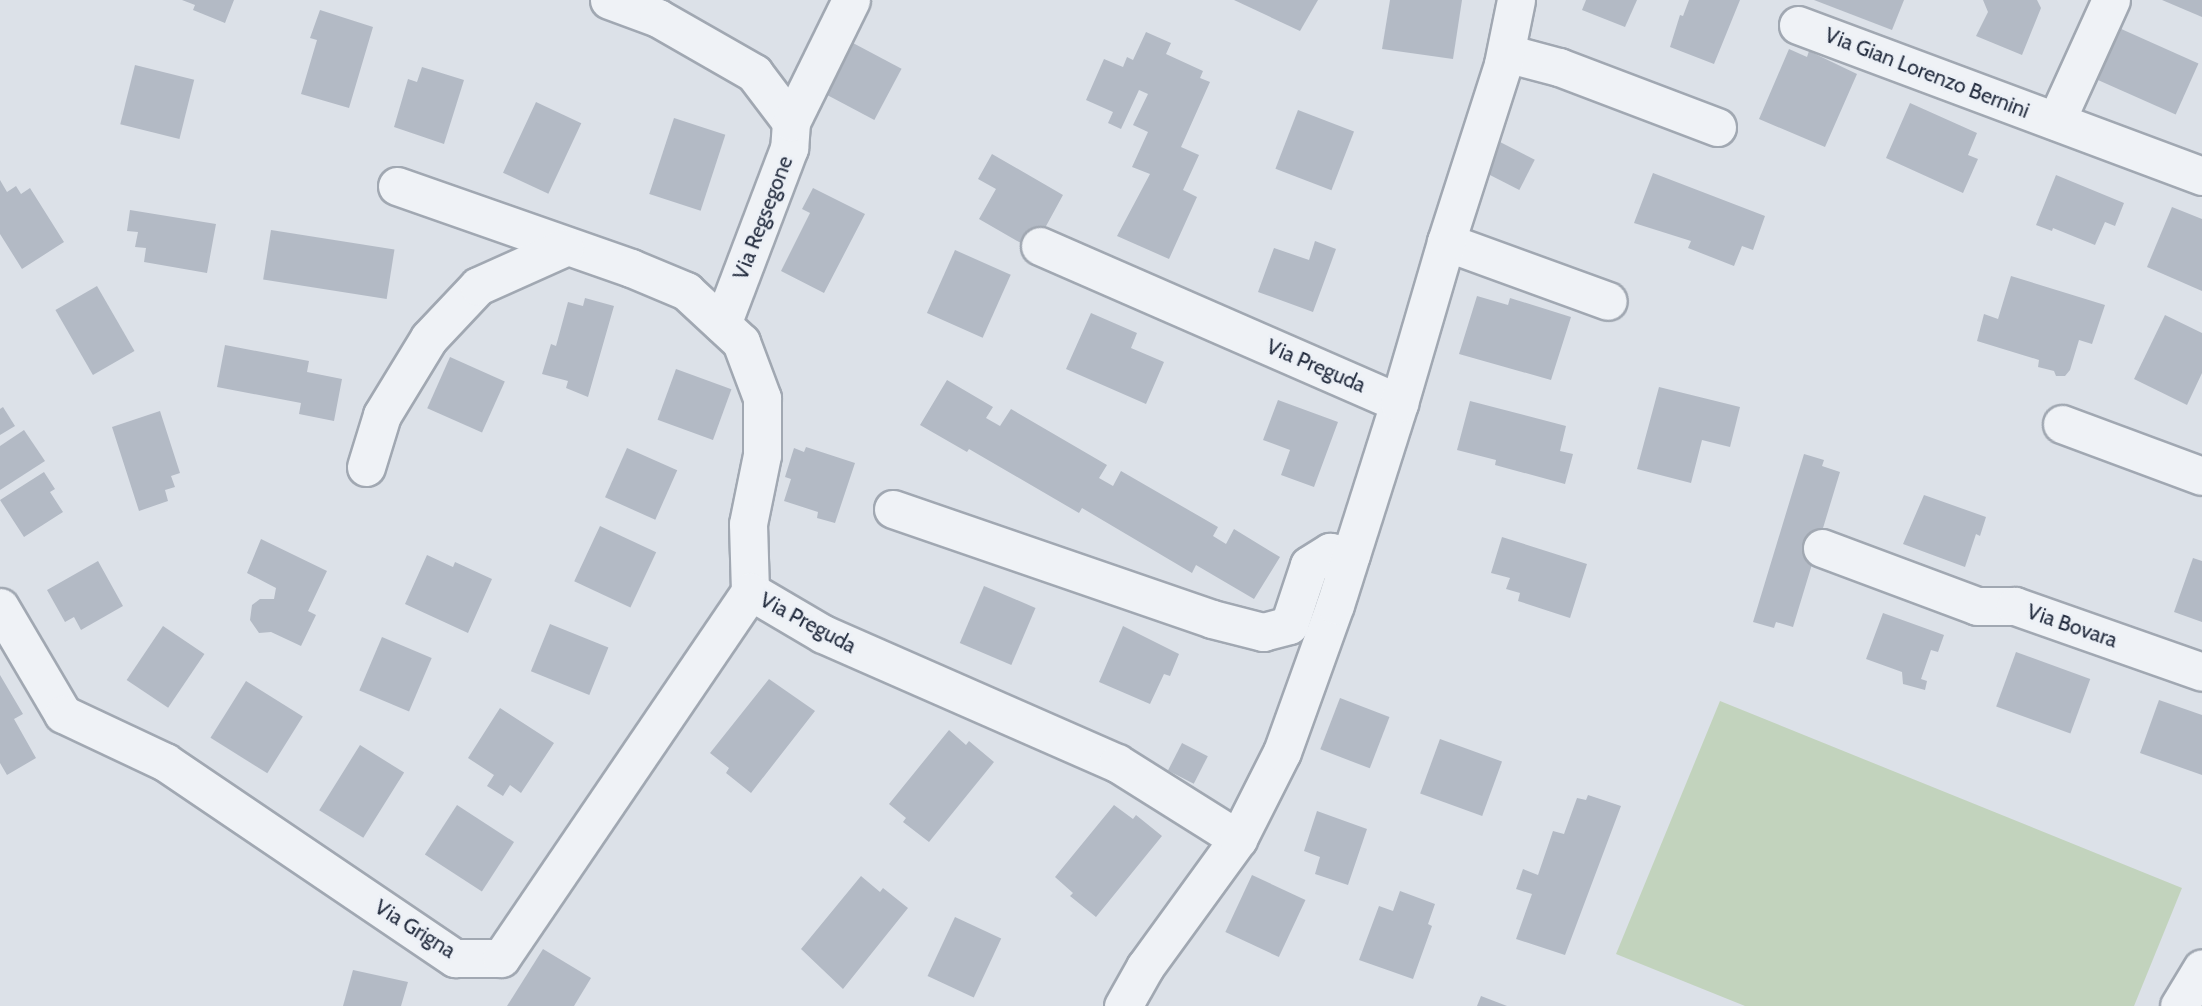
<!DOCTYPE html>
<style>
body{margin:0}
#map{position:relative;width:2202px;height:1006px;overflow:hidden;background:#dce1e8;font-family:Cabin,sans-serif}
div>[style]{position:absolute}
.green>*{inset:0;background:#c2d3bd}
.building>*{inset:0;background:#b3bac5;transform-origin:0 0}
.roads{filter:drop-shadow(2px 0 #a1a8b2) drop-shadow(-2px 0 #a1a8b2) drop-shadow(0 2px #a1a8b2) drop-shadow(0 -2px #a1a8b2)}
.minor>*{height:37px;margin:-18.5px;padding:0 18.5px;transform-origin:18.5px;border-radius:18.5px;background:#eff2f6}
span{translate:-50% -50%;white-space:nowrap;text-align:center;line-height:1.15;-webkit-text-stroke:5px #ecf0f6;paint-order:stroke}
.street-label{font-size:21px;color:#252e40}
</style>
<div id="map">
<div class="green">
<div style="clip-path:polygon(1720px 701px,2182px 888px,2134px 1006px,1745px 1006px,1616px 954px)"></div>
</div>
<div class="building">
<div style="clip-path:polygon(182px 0,234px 0,225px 23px,193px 10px,195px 5px)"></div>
<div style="clip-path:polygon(1234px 0,1318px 0,1300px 31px)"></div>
<div style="clip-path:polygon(1390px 0,1462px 0,1453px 59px,1382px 49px)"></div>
<div style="clip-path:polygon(1586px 0,1637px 0,1625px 27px,1582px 10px)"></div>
<div style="clip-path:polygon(1689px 0,1740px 0,1714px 64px,1670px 47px,1680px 15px,1683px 16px)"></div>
<div style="clip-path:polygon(1814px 0,1904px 0,1892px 30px)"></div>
<div style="clip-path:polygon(1983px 0,2037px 0,2041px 8px,2022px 55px,1976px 36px,1988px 12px)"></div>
<div style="clip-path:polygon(2162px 0,2202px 0,2202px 17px)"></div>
<div style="clip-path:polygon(320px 10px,373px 27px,349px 108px,301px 94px,317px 40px,310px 38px)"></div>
<div style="left:2119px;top:28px;width:87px;height:56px;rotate:24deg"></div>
<div style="clip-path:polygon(1146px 32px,1171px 43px,1166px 54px,1203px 71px,1200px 78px,1210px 82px,1181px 147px,1199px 155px,1183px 190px,1197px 197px,1169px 259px,1117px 236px,1150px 174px,1132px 167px,1148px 132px,1133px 125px,1148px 94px,1139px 90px,1121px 129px,1108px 123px,1113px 112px,1086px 100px,1104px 59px,1123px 67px,1127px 57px,1133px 60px)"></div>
<div style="left:853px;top:43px;width:55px;height:58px;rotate:28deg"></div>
<div style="clip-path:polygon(1789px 49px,1807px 57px,1809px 51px,1857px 74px,1825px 147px,1759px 119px)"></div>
<div style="left:135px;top:65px;width:61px;height:61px;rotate:14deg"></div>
<div style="clip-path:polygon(422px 67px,464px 80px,444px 144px,394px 127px,408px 79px,417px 82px)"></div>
<div style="left:536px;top:102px;width:50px;height:78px;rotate:25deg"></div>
<div style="clip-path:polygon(1910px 103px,1977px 133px,1968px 155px,1978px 159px,1963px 193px,1886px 158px)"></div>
<div style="left:1298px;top:110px;width:60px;height:63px;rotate:21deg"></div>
<div style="left:674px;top:118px;width:54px;height:80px;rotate:18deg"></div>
<div style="left:1500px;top:142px;width:39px;height:34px;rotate:27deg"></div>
<div style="clip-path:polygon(992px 154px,1063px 195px,1033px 250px,979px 219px,996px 189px,978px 179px)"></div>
<div style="clip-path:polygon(1653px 173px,1765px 216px,1753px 250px,1742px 246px,1734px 266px,1688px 248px,1691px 241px,1634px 223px)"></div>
<div style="clip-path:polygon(2056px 175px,2124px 203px,2115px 226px,2105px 222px,2095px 245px,2053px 228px,2052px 231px,2036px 225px)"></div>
<div style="clip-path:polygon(0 180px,7px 192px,16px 186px,21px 194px,30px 188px,64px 242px,22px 269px,0 234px)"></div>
<div style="clip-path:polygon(813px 188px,865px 214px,824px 293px,781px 271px,810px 213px,802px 209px)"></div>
<div style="clip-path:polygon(2172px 207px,2202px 219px,2202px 291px,2147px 267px)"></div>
<div style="clip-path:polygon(130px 210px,216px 224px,207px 273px,144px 262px,146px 248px,135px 247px,138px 232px,127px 231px)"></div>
<div style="left:271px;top:230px;width:125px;height:50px;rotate:9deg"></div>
<div style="clip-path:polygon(1315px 241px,1336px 249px,1313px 312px,1258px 292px,1274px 248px,1309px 260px)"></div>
<div style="left:955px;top:250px;width:61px;height:69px;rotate:24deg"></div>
<div style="clip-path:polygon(2011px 276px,2105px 305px,2092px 344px,2079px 340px,2070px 370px,2065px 376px,2056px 376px,2054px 371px,2038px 367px,2039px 360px,1977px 341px,1984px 314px,1998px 319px)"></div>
<div style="left:97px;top:286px;width:75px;height:48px;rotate:60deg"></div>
<div style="clip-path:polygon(1477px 296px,1508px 305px,1510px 298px,1571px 317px,1551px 380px,1459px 354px)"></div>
<div style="clip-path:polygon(585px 298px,614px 306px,588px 397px,566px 388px,568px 381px,542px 374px,551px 344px,556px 346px,568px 302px,583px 306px)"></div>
<div style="clip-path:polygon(1091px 313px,1137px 333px,1131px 348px,1164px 362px,1146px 404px,1066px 369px)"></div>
<div style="clip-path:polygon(2165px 315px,2202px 333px,2202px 373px,2187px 405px,2134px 379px)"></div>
<div style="clip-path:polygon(225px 345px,309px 361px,307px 372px,342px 379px,334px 421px,299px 414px,301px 403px,217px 387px)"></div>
<div style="left:450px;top:357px;width:60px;height:56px;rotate:24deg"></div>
<div style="left:676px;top:369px;width:59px;height:54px;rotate:20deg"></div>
<div style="clip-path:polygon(947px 380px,993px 407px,986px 418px,1000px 426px,1011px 409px,1107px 465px,1099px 478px,1113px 486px,1121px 471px,1218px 527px,1213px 536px,1226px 544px,1234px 529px,1280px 557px,1254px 599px,1196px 565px,1192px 573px,1082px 508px,1079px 513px,969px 449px,967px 452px,920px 425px)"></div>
<div style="clip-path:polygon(1659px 387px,1740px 407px,1730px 447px,1702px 440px,1691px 483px,1637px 469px)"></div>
<div style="clip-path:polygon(1278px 400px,1338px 422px,1314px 487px,1281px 475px,1290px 450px,1263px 440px)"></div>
<div style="clip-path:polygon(1470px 401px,1566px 426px,1560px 451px,1573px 454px,1565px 484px,1495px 465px,1496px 460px,1457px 450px)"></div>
<div style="clip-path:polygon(3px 407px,15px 426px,0 435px,0 409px)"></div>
<div style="clip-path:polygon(160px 411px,180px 473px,171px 476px,175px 487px,165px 490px,168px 501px,139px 511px,112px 427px)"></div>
<div style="clip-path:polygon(24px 430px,45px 461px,0 490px,0 446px)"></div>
<div style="clip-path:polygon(806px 447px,855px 463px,835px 523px,817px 518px,818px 512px,784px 501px,791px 479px,785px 477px,794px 448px,804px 452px)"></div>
<div style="left:627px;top:448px;width:55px;height:54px;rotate:24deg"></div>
<div style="clip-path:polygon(1804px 454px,1824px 460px,1822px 466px,1840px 472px,1793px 627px,1776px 622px,1774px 628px,1753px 622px)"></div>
<div style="clip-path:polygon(44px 472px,55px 489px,50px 492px,63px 512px,24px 537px,0 500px)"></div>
<div style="clip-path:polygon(1924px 495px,1986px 517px,1980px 536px,1976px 534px,1965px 567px,1903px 544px)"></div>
<div style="left:600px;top:526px;width:62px;height:61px;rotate:25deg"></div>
<div style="clip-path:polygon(1502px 537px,1587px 564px,1570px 618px,1518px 601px,1520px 593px,1506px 589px,1510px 578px,1491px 573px)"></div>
<div style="clip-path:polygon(261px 539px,327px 571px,308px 611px,316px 615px,301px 646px,271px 632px,259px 633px,250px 620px,252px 605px,260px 599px,274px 599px,276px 588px,247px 573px)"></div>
<div style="clip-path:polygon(427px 555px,453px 567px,455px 562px,492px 579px,468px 633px,405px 604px)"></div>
<div style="clip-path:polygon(2193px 558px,2202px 561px,2202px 622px,2174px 612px)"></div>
<div style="clip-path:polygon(98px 561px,123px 606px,81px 630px,74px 617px,65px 622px,47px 590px)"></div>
<div style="left:984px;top:586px;width:56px;height:62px;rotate:23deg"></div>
<div style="clip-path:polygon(1883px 613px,1944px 635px,1938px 652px,1931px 650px,1921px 679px,1927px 681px,1925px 690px,1903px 684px,1902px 672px,1866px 659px)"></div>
<div style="left:550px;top:624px;width:63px;height:51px;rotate:22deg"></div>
<div style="left:163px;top:626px;width:50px;height:65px;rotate:34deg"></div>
<div style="clip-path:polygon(1123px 626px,1179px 654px,1170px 676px,1164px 674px,1150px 704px,1099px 682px)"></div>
<div style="left:382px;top:637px;width:54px;height:58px;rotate:23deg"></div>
<div style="left:2016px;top:652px;width:79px;height:58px;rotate:20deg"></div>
<div style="clip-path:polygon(0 675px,23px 714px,14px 719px,36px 758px,7px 775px,0 763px)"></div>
<div style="clip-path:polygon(769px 679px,815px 711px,751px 793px,726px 773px,729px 768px,710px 753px)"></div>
<div style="left:246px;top:681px;width:67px;height:67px;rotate:32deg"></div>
<div style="left:1340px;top:698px;width:53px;height:55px;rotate:21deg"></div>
<div style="clip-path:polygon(2159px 700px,2202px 715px,2202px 775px,2140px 753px)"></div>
<div style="clip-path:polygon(500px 708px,554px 743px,521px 793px,510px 785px,503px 796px,487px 786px,494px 775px,468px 758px)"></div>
<div style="clip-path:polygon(949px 730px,966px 745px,969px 741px,994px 762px,929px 842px,903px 822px,906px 818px,889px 804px)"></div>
<div style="left:1440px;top:739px;width:66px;height:58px;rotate:20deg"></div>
<div style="left:1182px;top:743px;width:29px;height:31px;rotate:27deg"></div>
<div style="left:360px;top:745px;width:52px;height:77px;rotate:32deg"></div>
<div style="clip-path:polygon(1588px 795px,1621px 806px,1565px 955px,1516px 939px,1532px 894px,1516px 889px,1523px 869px,1538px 875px,1553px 831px,1564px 834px,1577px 798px,1586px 800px)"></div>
<div style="left:457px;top:805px;width:68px;height:59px;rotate:33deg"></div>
<div style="clip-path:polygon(1114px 805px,1133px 819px,1136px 815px,1162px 836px,1096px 917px,1070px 896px,1073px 893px,1055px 877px)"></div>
<div style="clip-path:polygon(1317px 811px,1367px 829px,1348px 885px,1315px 874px,1320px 857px,1304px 851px)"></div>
<div style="left:1252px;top:875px;width:59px;height:63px;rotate:25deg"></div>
<div style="clip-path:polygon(861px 876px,880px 892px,883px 888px,908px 908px,843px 989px,801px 949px)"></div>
<div style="clip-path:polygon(1400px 891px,1435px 904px,1428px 924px,1432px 926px,1413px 979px,1359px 960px,1379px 906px,1393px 911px)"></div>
<div style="left:955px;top:917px;width:51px;height:65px;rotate:25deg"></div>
<div style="clip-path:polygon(543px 949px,591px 978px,574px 1006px,507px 1006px)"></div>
<div style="clip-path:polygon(353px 970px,408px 982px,401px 1006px,343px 1006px)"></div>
<div style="clip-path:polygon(1481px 996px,1507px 1006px,1477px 1006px)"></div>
</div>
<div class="roads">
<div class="minor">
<div style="left:609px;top:0;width:52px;rotate:20.2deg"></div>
<div style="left:658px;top:18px;width:111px;rotate:29.8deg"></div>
<div style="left:754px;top:73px;width:61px;rotate:52.9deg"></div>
<div style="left:791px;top:122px;width:26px;rotate:94deg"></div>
<div style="left:789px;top:148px;width:188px;rotate:110.8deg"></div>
<div style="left:1798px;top:25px;width:431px;rotate:20.5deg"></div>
<div style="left:1506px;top:53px;width:55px;rotate:14.8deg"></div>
<div style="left:1559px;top:67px;width:169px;rotate:20.8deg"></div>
<div style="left:2056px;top:121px;width:133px;rotate:-65.6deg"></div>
<div style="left:791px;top:122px;width:136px;rotate:-63.8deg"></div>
<div style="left:397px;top:186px;width:248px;rotate:19.3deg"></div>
<div style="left:631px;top:268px;width:60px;rotate:22.7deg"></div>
<div style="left:686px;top:291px;width:75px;rotate:42.8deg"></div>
<div style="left:741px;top:342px;width:60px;rotate:69.4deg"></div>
<div style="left:762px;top:398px;width:57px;rotate:90deg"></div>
<div style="left:762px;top:455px;width:70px;rotate:101.5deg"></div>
<div style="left:748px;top:524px;width:67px;rotate:88.3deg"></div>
<div style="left:1446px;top:242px;width:172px;rotate:20deg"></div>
<div style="left:1040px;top:246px;width:392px;rotate:23.6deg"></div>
<div style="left:2062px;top:424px;width:149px;rotate:20.4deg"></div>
<div style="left:366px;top:467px;width:54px;rotate:-72.9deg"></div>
<div style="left:382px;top:415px;width:90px;rotate:-58.6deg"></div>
<div style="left:429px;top:338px;width:71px;rotate:-46.7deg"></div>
<div style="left:478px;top:286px;width:95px;rotate:-24.1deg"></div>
<div style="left:893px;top:509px;width:337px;rotate:19deg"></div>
<div style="left:1212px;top:619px;width:53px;rotate:14.3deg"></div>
<div style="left:1263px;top:632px;width:27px;rotate:-15deg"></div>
<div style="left:1289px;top:625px;width:63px;rotate:-71.6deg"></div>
<div style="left:1309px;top:565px;width:25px;rotate:-32deg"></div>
<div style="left:1330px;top:552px;width:21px;rotate:8deg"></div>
<div style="left:1822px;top:548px;width:165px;rotate:20.5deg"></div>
<div style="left:1977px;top:606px;width:38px"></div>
<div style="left:2015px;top:606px;width:198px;rotate:19.4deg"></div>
<div style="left:750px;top:591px;width:85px;rotate:30.5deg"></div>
<div style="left:823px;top:634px;width:321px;rotate:23.7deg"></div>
<div style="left:1117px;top:763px;width:143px;rotate:32.1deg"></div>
<div style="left:0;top:607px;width:124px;rotate:59.5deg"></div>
<div style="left:63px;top:714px;width:113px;rotate:25.2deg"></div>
<div style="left:165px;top:762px;width:350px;rotate:34.1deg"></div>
<div style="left:455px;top:958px;width:46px"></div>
<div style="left:501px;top:958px;width:443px;rotate:-55.8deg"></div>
<div style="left:1123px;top:1006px;width:45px;rotate:-60.6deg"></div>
<div style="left:1145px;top:967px;width:158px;rotate:-54deg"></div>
<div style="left:1238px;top:839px;width:97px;rotate:-63.2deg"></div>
<div style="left:1282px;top:752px;width:156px;rotate:-70.2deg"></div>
<div style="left:1335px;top:605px;width:212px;rotate:-72.4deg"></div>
<div style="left:1399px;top:403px;width:168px;rotate:-73.7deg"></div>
<div style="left:1446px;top:242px;width:187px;rotate:-72.2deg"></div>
<div style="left:1503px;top:64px;width:65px;rotate:-78.5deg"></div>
<div style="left:2179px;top:1006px;width:44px;rotate:-58.8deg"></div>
</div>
</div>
<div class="street-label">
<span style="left:1927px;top:73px;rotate:21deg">Via Gian Lorenzo Bernini</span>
<span style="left:763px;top:218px;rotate:-69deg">Via Regsegone</span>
<span style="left:1316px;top:366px;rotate:23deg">Via Preguda</span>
<span style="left:808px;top:623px;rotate:28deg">Via Preguda</span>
<span style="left:2072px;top:626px;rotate:19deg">Via Bovara</span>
<span style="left:415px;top:929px;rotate:32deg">Via Grigna</span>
</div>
</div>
